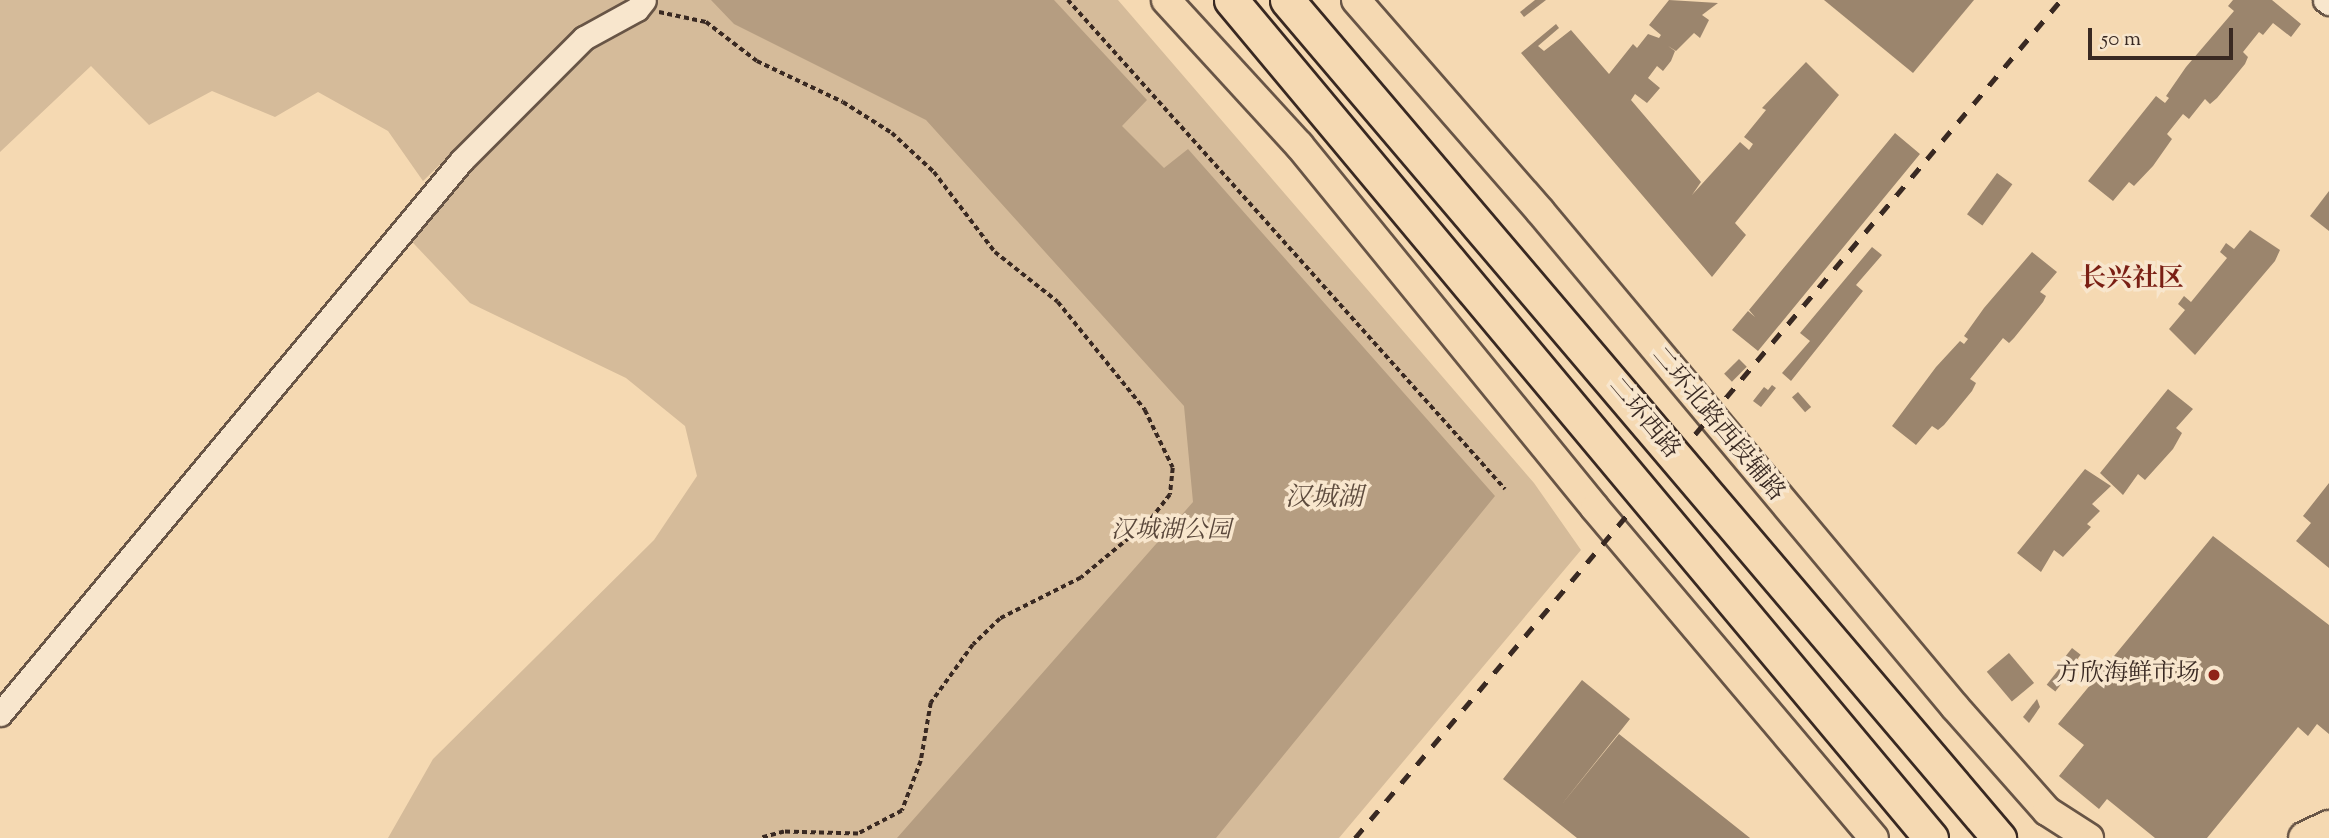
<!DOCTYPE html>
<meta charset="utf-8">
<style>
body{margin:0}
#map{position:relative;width:2329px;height:838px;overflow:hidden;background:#f5d9b2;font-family:"Sorts Mill Goudy","Noto Serif SC",serif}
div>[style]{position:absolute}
.green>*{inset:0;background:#d5bb9a}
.water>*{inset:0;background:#b59d81}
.building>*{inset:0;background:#9b856d;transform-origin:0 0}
.path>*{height:3.5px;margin-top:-1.75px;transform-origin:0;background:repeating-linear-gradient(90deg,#392922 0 5px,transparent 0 8.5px)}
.roads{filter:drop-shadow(2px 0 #685546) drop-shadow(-2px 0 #685546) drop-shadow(0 2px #685546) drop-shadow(0 -2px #685546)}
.minor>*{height:23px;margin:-11.5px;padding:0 11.5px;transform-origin:11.5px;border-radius:11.5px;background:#f8e6cd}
.major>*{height:28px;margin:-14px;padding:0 14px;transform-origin:14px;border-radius:14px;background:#f5d9b2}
.highway>*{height:33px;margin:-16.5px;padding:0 16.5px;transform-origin:16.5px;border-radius:16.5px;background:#f5d9b2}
.rail>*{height:5px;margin-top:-2.5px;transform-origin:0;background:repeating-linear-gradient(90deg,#392922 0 12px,transparent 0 24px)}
.bridges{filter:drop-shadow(2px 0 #392922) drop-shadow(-2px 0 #392922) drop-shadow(0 2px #392922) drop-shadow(0 -2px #392922)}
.highway-bridge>*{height:33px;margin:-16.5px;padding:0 16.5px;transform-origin:16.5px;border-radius:16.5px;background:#f5d9b2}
.dots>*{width:19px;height:19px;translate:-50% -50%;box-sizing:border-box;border:4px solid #f8e6cd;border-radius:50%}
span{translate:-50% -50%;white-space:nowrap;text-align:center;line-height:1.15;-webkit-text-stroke:7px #f8e6cd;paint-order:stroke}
.street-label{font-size:24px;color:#392922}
.park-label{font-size:24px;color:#58463a;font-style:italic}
.poi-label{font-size:24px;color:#392922}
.right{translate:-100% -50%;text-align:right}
.neighbourhood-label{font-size:26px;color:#7a1f14;font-weight:700}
.water-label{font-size:26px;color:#5e4c3e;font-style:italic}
.scale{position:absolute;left:2088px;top:28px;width:145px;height:32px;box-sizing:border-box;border:4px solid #392922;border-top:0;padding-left:9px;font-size:21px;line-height:24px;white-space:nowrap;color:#392922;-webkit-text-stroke:5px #f8e6cd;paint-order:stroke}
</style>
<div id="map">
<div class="green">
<div style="clip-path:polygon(0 0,1118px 0,1534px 483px,1581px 550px,1339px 838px,388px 838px,433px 759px,654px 540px,697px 476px,685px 426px,626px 378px,470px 303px,398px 227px,481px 125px,423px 181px,388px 131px,318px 92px,275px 117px,212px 91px,149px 125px,91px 66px,0 152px)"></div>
</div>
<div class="water">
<div style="clip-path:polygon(711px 0,1054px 0,1147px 100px,1122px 126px,1164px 168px,1188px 149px,1495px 496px,1216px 838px,897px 838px,1193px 502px,1184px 406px,926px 120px,734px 24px)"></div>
</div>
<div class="building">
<div style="clip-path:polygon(1535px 0,1546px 0,1524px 17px,1520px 12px)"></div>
<div style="clip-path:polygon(1669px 0,1718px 3px,1702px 15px,1709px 20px,1700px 38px,1694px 33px,1676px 51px,1668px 46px,1675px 51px,1671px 61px,1663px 71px,1657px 66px,1648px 78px,1660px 88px,1647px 103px,1635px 94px,1631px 100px,1701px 182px,1692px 195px,1740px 142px,1749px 150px,1753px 144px,1744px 137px,1766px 110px,1762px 108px,1806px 62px,1839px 95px,1735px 223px,1746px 235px,1712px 277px,1521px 53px,1556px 24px,1559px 28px,1538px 46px,1544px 51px,1571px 30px,1609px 74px,1633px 44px,1637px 48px,1648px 34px,1659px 38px,1661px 35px,1649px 25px)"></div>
<div style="clip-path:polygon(1824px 0,1974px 0,1913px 73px)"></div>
<div style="clip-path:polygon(2233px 0,2272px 0,2301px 24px,2291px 37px,2273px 23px,2263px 35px,2259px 32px,2243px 52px,2248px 57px,2245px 64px,2217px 98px,2210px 104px,2205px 99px,2189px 119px,2183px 114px,2167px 134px,2172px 139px,2153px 166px,2134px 186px,2129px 182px,2113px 201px,2088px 181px,2156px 96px,2165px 103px,2169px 98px,2166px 96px,2186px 67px,2234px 11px,2228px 6px)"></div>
<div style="clip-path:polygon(1895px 133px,1920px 154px,1758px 351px,1732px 330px,1748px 311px,1755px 317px,1749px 310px)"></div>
<div style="left:1997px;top:173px;width:19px;height:51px;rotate:36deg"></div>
<div style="clip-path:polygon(2329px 191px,2329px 231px,2310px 216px)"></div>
<div style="clip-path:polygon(2250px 230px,2280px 250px,2275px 261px,2195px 355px,2169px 329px,2185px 310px,2178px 304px,2184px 296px,2191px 302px,2227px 258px,2220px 252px,2226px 243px,2234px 249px)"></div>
<div style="clip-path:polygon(1872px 247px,1882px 255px,1856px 285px,1863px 291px,1791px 381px,1782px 373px,1810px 341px,1800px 333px)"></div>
<div style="clip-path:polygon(2032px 252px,2057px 272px,2040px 292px,2046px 296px,2043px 302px,2014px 338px,2009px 343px,2003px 338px,1970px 379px,1976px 383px,1972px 391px,1944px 425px,1938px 430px,1932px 426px,1916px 445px,1892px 426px,1936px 367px,1960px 341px,1964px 344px,1968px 339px,1964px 336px,1984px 308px)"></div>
<div style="left:1739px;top:359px;width:11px;height:21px;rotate:45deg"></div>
<div style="clip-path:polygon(1772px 385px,1776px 388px,1761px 407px,1753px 401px,1764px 387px,1768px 390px)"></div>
<div style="clip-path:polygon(2168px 389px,2193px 409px,2176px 428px,2182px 433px,2173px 449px,2145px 480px,2138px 474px,2123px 495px,2100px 473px)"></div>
<div style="left:1798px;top:392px;width:20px;height:8px;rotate:49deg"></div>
<div style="clip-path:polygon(2085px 469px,2111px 486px,2092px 504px,2100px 511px,2087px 524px,2091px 527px,2063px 557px,2054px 550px,2041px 572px,2017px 553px)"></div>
<div style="clip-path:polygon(2329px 483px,2329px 568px,2296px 541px,2311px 523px,2303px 516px)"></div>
<div style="clip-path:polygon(2213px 536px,2329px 625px,2329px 734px,2317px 724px,2308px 736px,2298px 727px,2207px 838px,2155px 838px,2107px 799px,2099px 809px,2059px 776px,2084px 745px,2058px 724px)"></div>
<div style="left:2072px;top:648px;width:11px;height:24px;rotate:38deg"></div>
<div style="left:2009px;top:653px;width:39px;height:29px;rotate:50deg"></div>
<div style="left:2059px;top:669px;width:11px;height:20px;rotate:38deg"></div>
<div style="clip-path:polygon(1582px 680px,1630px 719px,1562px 804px,1619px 734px,1750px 838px,1577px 838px,1503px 779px)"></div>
<div style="clip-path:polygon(2037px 699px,2040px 707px,2029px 723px,2023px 717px)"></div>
</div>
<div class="path">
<div style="left:1068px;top:0;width:656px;rotate:48.21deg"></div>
<div style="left:659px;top:12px;width:48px;rotate:12deg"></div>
<div style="left:706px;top:22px;width:64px;rotate:37.4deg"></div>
<div style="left:757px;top:61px;width:95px;rotate:25.5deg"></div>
<div style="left:843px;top:102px;width:58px;rotate:32.3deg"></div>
<div style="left:892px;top:133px;width:57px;rotate:42.9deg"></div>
<div style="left:934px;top:172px;width:101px;rotate:52.7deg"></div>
<div style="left:995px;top:252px;width:80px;rotate:38.4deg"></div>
<div style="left:1058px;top:302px;width:139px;rotate:51.1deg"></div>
<div style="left:1145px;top:410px;width:64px;rotate:64.2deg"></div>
<div style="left:1173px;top:468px;width:27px;rotate:96deg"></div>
<div style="left:1170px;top:495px;width:34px;rotate:128deg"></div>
<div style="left:1149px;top:522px;width:88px;rotate:140.5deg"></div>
<div style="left:1081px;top:578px;width:91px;rotate:153.2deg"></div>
<div style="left:1000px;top:619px;width:37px;rotate:136deg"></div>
<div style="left:973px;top:645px;width:72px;rotate:125.9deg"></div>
<div style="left:931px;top:703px;width:59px;rotate:99.8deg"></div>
<div style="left:921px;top:761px;width:53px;rotate:110.8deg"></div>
<div style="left:902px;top:811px;width:50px;rotate:152.4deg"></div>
<div style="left:858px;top:834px;width:74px;rotate:-178.5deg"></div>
<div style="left:784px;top:832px;width:24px;rotate:165deg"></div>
</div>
<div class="roads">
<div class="minor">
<div style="left:2325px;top:0;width:5px;rotate:37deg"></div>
<div style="left:0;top:714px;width:720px;rotate:-50.18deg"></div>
<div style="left:461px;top:161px;width:174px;rotate:-45deg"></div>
<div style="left:584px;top:38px;width:60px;rotate:-28.7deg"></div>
<div style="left:637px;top:9px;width:11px;rotate:-52deg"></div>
</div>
<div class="major">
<div style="left:1166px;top:0;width:197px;rotate:47.5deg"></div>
<div style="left:1299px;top:145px;width:468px;rotate:50.8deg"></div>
<div style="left:1595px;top:508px;width:432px;rotate:49.8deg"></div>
<div style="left:1356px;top:0;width:280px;rotate:48.9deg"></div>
<div style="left:1540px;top:211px;width:647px;rotate:50.08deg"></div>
<div style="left:1955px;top:707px;width:139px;rotate:48.5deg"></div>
<div style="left:2047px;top:811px;width:50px;rotate:32.7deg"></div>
</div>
<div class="highway">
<div style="left:2305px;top:838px;width:26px;rotate:-25deg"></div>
</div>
</div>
<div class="rail">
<div style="left:1355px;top:838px;width:1096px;rotate:-49.89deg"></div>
</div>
<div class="bridges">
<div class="highway-bridge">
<div style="left:1231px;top:0;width:1092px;rotate:50.13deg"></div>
<div style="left:1287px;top:0;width:1100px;rotate:49.65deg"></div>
</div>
</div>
<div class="dots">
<div style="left:2214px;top:675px;background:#8f2418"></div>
</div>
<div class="street-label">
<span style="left:1643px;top:419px;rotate:50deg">二环西路</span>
<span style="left:1717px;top:425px;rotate:50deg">二环北路西段辅路</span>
</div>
<div class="park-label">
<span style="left:1171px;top:532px">汉城湖公园</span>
</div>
<div class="poi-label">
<span class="right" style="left:2200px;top:675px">方欣海鲜市场</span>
</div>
<div class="neighbourhood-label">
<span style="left:2132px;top:280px">长兴社区</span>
</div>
<div class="water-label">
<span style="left:1324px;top:499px">汉城湖</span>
</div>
<div class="scale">50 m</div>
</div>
